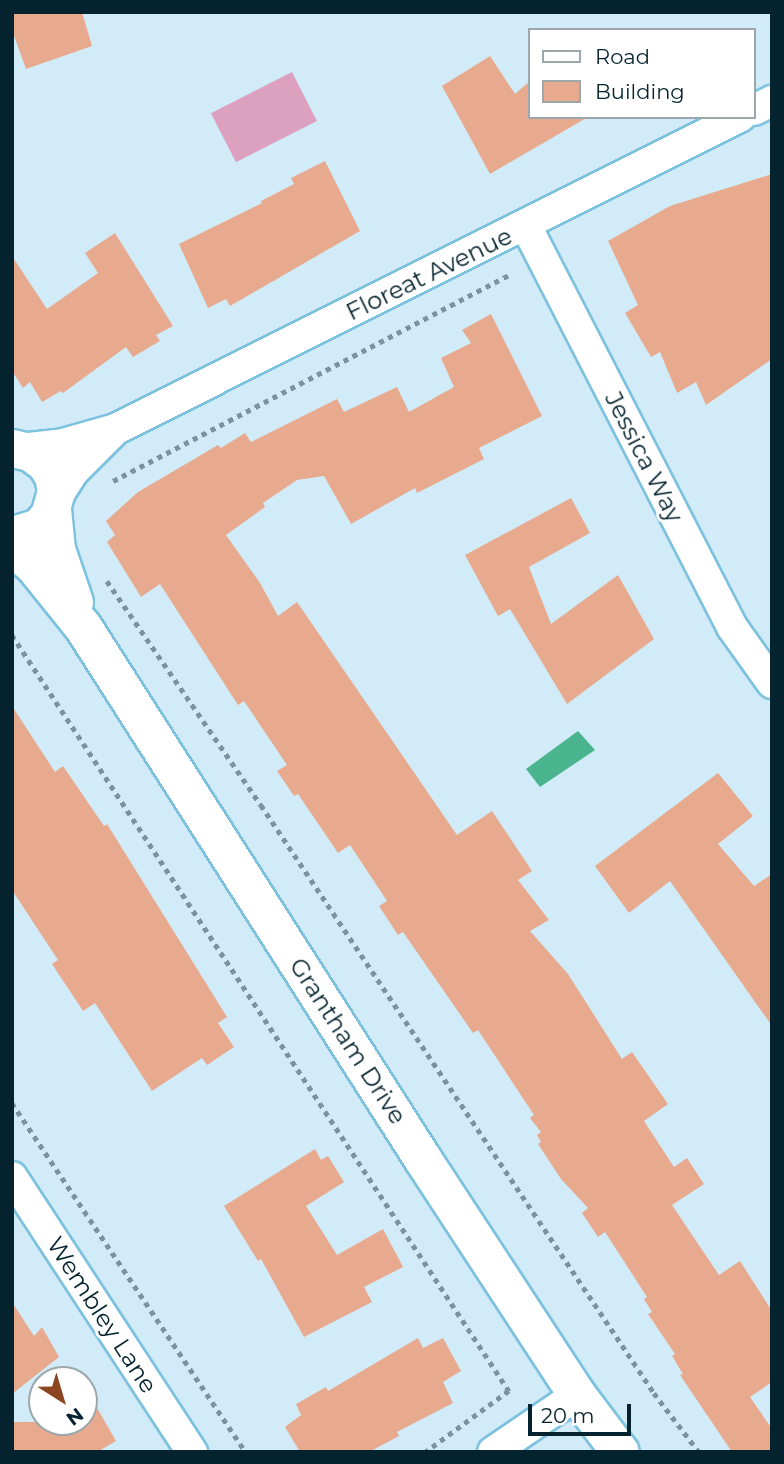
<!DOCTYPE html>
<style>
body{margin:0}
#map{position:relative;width:784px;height:1464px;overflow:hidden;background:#d1ecf8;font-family:Montserrat,sans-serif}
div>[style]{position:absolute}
.green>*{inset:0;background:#dda1c0;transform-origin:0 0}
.water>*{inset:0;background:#49b48d}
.building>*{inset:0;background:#e7aa8e}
.path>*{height:4.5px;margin-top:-2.25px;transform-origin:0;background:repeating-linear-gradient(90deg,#7894a0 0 5px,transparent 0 10px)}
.roads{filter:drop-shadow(2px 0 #7cc1de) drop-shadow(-2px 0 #7cc1de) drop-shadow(0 2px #7cc1de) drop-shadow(0 -2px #7cc1de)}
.minor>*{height:30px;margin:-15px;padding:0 15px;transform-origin:15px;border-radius:15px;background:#fff}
.tertiary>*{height:37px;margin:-18.5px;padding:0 18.5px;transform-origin:18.5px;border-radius:18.5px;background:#fff}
span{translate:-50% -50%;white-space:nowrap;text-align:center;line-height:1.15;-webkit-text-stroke:6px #fff;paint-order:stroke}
.street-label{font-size:24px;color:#05232e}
.frame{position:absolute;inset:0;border:14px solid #05232e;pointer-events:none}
.legend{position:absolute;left:528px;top:28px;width:228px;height:91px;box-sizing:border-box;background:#fff;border:2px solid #9ba7ab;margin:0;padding:9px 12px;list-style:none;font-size:21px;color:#05232e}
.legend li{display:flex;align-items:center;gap:14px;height:35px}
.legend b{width:35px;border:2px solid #9ba7ab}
.north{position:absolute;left:28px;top:1366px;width:70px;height:70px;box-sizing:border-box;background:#fff;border:2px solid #9ba7ab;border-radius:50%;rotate:143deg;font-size:19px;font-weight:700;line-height:28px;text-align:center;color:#05232e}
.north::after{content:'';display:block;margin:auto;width:24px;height:32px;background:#8b4520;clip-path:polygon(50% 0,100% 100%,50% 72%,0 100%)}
.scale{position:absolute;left:528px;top:1404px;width:103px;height:32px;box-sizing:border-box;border:4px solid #05232e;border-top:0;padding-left:9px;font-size:21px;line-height:24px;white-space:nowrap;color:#05232e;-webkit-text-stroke:5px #fff;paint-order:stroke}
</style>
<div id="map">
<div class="green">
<div style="left:292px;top:72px;width:55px;height:91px;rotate:63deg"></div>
</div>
<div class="water">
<div style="clip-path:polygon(578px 731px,595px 750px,540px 787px,526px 769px)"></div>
</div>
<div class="building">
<div style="clip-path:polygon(12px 12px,82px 12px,92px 46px,26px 69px,12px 30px)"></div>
<div style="clip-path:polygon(490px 56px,515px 94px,530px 81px,530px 117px,588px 117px,490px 174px,442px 86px)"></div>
<div style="clip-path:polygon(325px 161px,360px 231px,230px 306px,226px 299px,208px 308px,179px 244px,262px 203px,261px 201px,294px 184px,291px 178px)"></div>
<div style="clip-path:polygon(772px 174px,772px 359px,706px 405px,696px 382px,677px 393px,660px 352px,651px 357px,625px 313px,638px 305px,608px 241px,670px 206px)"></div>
<div style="clip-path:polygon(115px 233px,173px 326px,156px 335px,160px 341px,133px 357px,126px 347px,63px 393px,61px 391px,42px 402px,30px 382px,23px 388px,12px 371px,12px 256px,47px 309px,98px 273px,85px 253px)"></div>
<div style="clip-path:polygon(491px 314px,542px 416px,479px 448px,484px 459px,417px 493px,415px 488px,351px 524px,324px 476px,297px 480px,263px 503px,265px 507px,226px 535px,260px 583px,278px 616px,297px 602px,457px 835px,492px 811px,532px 871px,518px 880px,549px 920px,530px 931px,568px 974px,622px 1059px,632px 1052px,668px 1104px,644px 1121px,674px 1167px,687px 1158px,704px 1184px,672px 1205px,719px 1275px,740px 1261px,772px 1311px,772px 1382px,750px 1397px,772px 1429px,772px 1452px,732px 1452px,680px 1375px,683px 1374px,672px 1356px,675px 1354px,648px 1314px,652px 1312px,644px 1299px,647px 1297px,605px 1232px,598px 1237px,582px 1213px,588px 1208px,561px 1179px,538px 1144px,541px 1142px,537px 1135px,541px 1132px,530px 1118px,534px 1115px,478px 1030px,473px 1033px,403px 932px,398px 935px,379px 906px,387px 901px,350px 845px,338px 853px,298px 794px,294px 796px,277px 771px,287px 765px,244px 701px,238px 705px,160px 584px,141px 597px,107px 542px,115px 535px,106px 521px,138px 492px,218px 445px,221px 448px,245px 433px,251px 442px,337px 399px,344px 412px,397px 387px,409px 412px,454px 387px,441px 358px,471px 343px,462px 330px)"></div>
<div style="clip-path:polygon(571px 498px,590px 533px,529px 567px,551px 624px,618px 575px,654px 639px,567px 704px,510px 609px,498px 616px,465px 555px)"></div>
<div style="clip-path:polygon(12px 706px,55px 772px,63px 766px,104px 826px,107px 824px,227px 1017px,218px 1023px,234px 1047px,207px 1065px,202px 1058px,152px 1091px,95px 1003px,83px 1011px,52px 964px,58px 960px,12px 890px)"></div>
<div style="clip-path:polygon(718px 773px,753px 816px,718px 844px,754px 886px,772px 874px,772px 1026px,670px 881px,629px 913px,595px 866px)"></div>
<div style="clip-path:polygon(315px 1149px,321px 1160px,328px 1156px,344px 1182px,306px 1206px,337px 1255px,383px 1229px,403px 1267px,364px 1287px,372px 1302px,304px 1337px,261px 1259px,258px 1261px,224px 1206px)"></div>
<div style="clip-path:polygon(12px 1302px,34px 1336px,42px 1327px,59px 1357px,12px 1394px)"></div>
<div style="clip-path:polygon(418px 1338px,423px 1348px,443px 1338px,461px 1371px,443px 1382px,453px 1403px,397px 1432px,399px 1436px,369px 1452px,300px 1452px,285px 1427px,301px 1415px,296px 1404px,326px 1387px,328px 1391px)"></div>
<div style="clip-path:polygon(84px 1385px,116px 1441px,97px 1452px,12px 1452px,12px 1422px,84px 1422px)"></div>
</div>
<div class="path">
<div style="left:113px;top:481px;width:448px;rotate:-27.5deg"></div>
<div style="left:107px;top:581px;width:272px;rotate:55.5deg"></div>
<div style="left:261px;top:805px;width:707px;rotate:56.24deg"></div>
<div style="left:654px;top:1393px;width:74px;rotate:52.7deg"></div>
<div style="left:12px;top:635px;width:905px;rotate:56.68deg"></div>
<div style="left:509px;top:1391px;width:103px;rotate:143.7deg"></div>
<div style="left:12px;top:1103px;width:420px;rotate:56.2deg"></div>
</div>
<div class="roads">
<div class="minor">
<div style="left:754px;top:110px;width:20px;rotate:-27deg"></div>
<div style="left:526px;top:226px;width:451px;rotate:62.8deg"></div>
<div style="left:732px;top:627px;width:69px;rotate:54.5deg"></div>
<div style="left:20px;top:449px;width:43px;rotate:-6.6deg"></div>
<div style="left:63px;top:444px;width:55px;rotate:-15.8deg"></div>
<div style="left:116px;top:429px;width:698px;rotate:-26.57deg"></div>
<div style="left:55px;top:500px;width:35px;rotate:-57deg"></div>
<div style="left:74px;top:471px;width:55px;rotate:-45deg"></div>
<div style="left:12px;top:1177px;width:329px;rotate:56.8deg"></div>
<div style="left:493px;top:1452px;width:102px;rotate:-34.2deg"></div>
</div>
<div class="tertiary">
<div style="left:12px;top:448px;width:18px;rotate:13deg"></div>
<div style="left:30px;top:452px;width:19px;rotate:36deg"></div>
<div style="left:45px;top:463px;width:15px;rotate:58deg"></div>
<div style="left:53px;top:476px;width:15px;rotate:79deg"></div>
<div style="left:56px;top:491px;width:25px;rotate:106deg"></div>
<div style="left:49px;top:515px;width:16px;rotate:130deg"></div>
<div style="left:39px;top:527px;width:28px;rotate:163deg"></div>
<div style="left:52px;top:509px;width:40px;rotate:84.3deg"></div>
<div style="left:56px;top:549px;width:56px;rotate:71.2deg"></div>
<div style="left:12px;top:547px;width:28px;rotate:41deg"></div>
<div style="left:33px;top:565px;width:80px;rotate:51.1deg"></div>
<div style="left:83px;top:627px;width:630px;rotate:57.45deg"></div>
<div style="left:422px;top:1158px;width:283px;rotate:56.8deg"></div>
<div style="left:577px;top:1395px;width:71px;rotate:53deg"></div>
</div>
</div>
<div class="street-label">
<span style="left:429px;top:274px;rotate:-26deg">Floreat Avenue</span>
<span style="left:644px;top:457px;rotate:63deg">Jessica Way</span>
<span style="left:348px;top:1041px;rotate:57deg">Grantham Drive</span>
<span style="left:102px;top:1315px;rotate:57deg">Wembley Lane</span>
</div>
<div class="frame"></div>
<ul class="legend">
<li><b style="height:9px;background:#fff"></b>Road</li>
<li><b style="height:19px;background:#e7aa8e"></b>Building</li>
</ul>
<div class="north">N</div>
<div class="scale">20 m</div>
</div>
